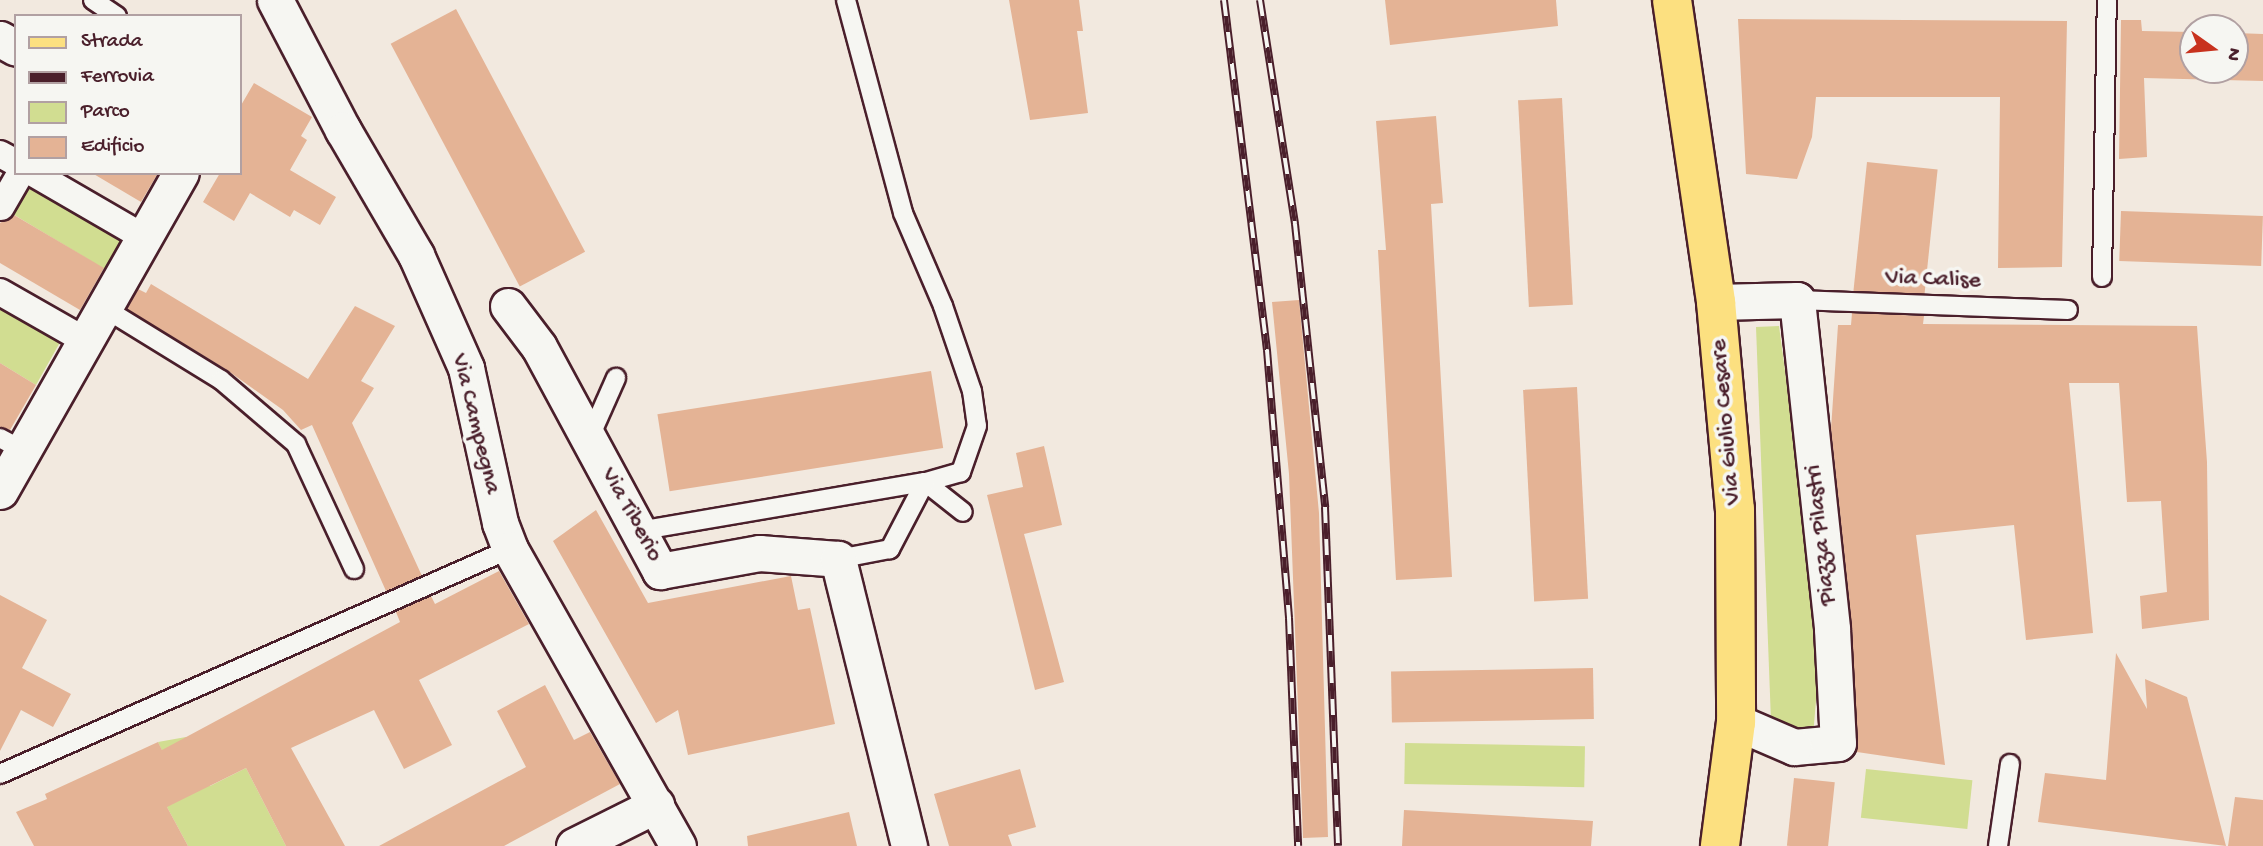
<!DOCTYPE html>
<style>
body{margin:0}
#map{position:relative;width:2263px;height:846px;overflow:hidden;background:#f2e9df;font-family:"Gochi Hand",sans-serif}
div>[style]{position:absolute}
.green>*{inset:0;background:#d1dd91;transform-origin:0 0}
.building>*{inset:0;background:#e4b395;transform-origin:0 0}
.roads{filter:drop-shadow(2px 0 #4a1f2b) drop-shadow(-2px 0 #4a1f2b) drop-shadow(0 2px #4a1f2b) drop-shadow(0 -2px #4a1f2b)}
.service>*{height:18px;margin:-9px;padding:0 9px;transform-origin:9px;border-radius:9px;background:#f6f6f2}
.pedestrian>*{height:26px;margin:-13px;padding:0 13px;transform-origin:13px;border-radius:13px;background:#f6f6f2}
.minor>*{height:35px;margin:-17.5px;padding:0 17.5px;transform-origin:17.5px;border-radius:17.5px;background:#f6f6f2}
.primary>*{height:38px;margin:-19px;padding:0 19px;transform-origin:19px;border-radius:19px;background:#fce080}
.rail>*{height:8px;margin-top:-4px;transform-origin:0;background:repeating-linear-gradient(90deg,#f6f6f2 0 16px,#4a1f2b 0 32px);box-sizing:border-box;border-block:2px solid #4a1f2b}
span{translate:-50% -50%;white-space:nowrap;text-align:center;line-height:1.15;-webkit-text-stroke:7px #f6f6f2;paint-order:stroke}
.street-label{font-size:24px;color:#4a1f2b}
.legend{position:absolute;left:14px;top:14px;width:228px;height:161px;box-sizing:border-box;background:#f6f6f2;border:2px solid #b1a0a2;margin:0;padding:9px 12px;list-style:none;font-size:21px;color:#4a1f2b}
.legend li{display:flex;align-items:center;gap:14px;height:35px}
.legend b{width:35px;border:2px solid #b1a0a2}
.north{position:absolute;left:2179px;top:14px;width:70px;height:70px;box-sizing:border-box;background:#f6f6f2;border:2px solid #b1a0a2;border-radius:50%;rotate:105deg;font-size:19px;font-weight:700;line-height:28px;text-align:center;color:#4a1f2b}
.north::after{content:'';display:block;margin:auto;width:24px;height:32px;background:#c8321e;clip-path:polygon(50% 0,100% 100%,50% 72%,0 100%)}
</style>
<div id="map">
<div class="green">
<div style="left:31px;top:176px;width:112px;height:42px;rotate:31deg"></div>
<div style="clip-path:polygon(0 299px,63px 337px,36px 385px,0 363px)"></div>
<div style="clip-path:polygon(1779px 326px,1821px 641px,1813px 736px,1771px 721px,1756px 327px)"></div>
<div style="clip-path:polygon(186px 737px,210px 786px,246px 768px,286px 846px,188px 846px,161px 796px,179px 787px,158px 742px)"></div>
<div style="left:1405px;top:743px;width:180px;height:41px;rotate:1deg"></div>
<div style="left:1866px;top:769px;width:107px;height:49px;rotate:6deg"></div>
</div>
<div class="building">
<div style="clip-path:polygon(1009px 0,1079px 0,1083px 31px,1077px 31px,1088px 113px,1030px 120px)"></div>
<div style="clip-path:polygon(1385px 0,1556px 0,1558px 26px,1390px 45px)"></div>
<div style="left:456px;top:9px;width:275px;height:74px;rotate:62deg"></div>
<div style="clip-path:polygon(1738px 19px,2067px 21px,2062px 267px,1998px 268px,2000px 97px,1816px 97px,1812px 137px,1797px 179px,1746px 174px)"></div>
<div style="clip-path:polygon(2121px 20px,2141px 20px,2142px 31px,2193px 32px,2193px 70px,2235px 70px,2235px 33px,2263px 34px,2263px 81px,2144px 78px,2147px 157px,2119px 159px)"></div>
<div style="clip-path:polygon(254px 83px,312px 117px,301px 136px,307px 140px,290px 170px,336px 197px,320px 225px,294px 210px,290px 217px,250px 193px,234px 221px,203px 202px,220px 173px,240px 173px,240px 107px)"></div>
<div style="left:1562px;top:98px;width:207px;height:44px;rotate:87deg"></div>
<div style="clip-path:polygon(1436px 116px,1443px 203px,1431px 204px,1452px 577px,1396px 580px,1378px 250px,1386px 250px,1376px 121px)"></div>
<div style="left:1867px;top:162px;width:71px;height:130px;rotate:6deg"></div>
<div style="clip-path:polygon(92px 173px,158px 173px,141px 202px)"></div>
<div style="left:2121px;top:211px;width:142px;height:50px;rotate:2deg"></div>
<div style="clip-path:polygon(14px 215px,104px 268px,80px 310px,0 263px,0 223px)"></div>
<div style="clip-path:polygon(151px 284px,308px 379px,355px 306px,395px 326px,361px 381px,374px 388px,352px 423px,422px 576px,386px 591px,312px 425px,301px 430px,283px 410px,227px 370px,127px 309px,138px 289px,146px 293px)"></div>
<div style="clip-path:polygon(1299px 300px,1319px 513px,1328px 837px,1303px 838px,1289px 474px,1272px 302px)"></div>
<div style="clip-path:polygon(1852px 313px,1924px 316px,1923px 324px,2197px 326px,2207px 462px,2209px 620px,2142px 629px,2140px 596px,2167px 592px,2161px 501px,2127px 502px,2119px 383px,2069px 383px,2093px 633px,2026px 640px,2014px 525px,1916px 535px,1945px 765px,1857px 752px,1852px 627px,1831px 429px,1838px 325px,1851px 325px)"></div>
<div style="clip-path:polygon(0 363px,36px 385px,10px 430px,0 427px)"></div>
<div style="left:931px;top:371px;width:78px;height:277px;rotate:81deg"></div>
<div style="left:1577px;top:387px;width:212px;height:54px;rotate:87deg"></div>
<div style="clip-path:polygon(1044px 446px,1062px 525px,1024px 534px,1064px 682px,1035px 690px,987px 495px,1023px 487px,1016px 453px)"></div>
<div style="clip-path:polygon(596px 510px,648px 603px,791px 576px,798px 610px,810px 608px,835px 724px,688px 755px,678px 710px,656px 723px,553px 541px)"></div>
<div style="clip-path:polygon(499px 571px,529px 624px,419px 680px,452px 745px,404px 769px,374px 710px,291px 748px,345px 846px,286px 846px,246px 768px,167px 807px,188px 846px,34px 846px,16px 812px,47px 799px,45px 794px,158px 742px,162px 750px,400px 622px,396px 612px,431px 596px,435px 604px)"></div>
<div style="clip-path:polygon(0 595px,47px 620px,22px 668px,71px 694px,53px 727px,21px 710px,0 751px)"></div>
<div style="clip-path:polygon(2116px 653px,2147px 709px,2145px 679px,2187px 697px,2226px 846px,2038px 822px,2045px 773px,2106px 780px)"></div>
<div style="left:1593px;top:668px;width:51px;height:202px;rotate:89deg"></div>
<div style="clip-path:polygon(545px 685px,574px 740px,590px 732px,620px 784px,504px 846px,379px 846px,526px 767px,497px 711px)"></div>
<div style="clip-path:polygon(1020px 769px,1036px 827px,1008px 835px,1012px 846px,949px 846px,934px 794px)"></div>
<div style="left:1794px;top:778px;width:41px;height:68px;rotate:6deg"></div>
<div style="clip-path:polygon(2235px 797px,2263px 800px,2263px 846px,2228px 846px)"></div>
<div style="clip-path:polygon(1404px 810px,1593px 821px,1591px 846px,1402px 846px)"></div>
<div style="clip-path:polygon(849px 812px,857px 846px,748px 846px,747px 836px)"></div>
</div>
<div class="roads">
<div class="service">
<div style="left:93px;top:0;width:29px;rotate:34deg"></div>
<div style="left:846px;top:0;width:220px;rotate:75deg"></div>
<div style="left:903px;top:213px;width:101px;rotate:66.7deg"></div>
<div style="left:943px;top:306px;width:90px;rotate:71.2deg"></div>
<div style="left:972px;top:391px;width:35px;rotate:82deg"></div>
<div style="left:977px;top:426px;width:49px;rotate:109.2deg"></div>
<div style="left:961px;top:472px;width:37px;rotate:164deg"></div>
<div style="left:2102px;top:277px;width:277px;rotate:-89deg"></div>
<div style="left:1797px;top:300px;width:271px;rotate:2.1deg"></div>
<div style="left:104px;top:308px;width:137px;rotate:31.6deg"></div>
<div style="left:221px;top:380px;width:99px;rotate:40.5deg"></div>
<div style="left:296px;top:444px;width:138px;rotate:65.1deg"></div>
<div style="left:0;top:438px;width:26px;rotate:28deg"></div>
<div style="left:589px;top:439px;width:67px;rotate:-66.1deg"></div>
<div style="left:925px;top:482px;width:48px;rotate:38.3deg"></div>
<div style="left:638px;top:531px;width:291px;rotate:-9.7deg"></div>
<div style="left:925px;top:482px;width:76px;rotate:117.6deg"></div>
<div style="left:890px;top:549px;width:53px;rotate:169.1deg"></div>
<div style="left:0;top:774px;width:557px;rotate:-23.81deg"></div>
<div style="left:1998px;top:846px;width:83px;rotate:-81.7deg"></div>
</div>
<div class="pedestrian">
<div style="left:0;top:154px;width:18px;rotate:29deg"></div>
<div style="left:33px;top:173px;width:129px;rotate:30.1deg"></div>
<div style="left:1px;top:207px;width:39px;rotate:-60deg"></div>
<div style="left:0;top:292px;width:99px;rotate:29.7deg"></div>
</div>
<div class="minor">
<div style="left:275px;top:0;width:147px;rotate:62.4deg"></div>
<div style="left:343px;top:130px;width:145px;rotate:59.7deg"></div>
<div style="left:416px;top:255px;width:124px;rotate:66.1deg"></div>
<div style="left:466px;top:368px;width:159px;rotate:77.6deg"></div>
<div style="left:500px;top:523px;width:28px;rotate:69deg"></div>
<div style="left:510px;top:549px;width:341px;rotate:60.5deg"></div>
<div style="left:0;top:39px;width:18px;rotate:29deg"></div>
<div style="left:1716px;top:302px;width:81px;rotate:-1.4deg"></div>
<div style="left:1797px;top:300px;width:331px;rotate:83.9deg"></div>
<div style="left:1832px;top:629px;width:114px;rotate:87deg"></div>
<div style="left:1838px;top:743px;width:44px;rotate:174.8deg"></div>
<div style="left:1794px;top:747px;width:63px;rotate:-156.7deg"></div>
<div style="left:508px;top:306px;width:51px;rotate:52.9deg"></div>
<div style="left:539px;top:347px;width:255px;rotate:61.6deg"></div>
<div style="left:660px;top:571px;width:101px;rotate:-10.3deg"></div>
<div style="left:759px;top:553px;width:79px;rotate:4.3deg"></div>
<div style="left:838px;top:559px;width:296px;rotate:76.1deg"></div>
<div style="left:0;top:491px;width:366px;rotate:-60.4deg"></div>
<div style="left:574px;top:846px;width:92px;rotate:-26.6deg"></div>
</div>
<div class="primary">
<div style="left:1672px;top:0;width:305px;rotate:81.7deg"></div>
<div style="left:1716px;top:302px;width:208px;rotate:84.8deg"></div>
<div style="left:1735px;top:509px;width:213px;rotate:89.7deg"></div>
<div style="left:1736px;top:722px;width:125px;rotate:97.4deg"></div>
</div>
</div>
<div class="rail">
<div style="left:1224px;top:0;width:353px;rotate:83deg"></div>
<div style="left:1267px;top:350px;width:269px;rotate:85.3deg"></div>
<div style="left:1289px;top:618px;width:228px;rotate:87.7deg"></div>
<div style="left:1260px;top:0;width:227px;rotate:81.1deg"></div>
<div style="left:1295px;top:224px;width:285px;rotate:83.9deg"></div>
<div style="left:1325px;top:507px;width:339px;rotate:87.8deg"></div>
</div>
<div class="street-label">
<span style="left:1933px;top:280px;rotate:2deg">Via Calise</span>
<span style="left:1727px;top:422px;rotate:-95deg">Via Giulio Cesare</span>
<span style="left:475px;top:424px;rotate:76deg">Via Campegna</span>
<span style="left:631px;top:515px;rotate:61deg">Via Tiberio</span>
<span style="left:1822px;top:535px;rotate:-96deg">Piazza Pilastri</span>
</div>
<ul class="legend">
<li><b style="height:9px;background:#fce080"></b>Strada</li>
<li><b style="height:9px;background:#4a1f2b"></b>Ferrovia</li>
<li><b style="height:19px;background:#d1dd91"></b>Parco</li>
<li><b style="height:19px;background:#e4b395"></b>Edificio</li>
</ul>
<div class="north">N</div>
</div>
